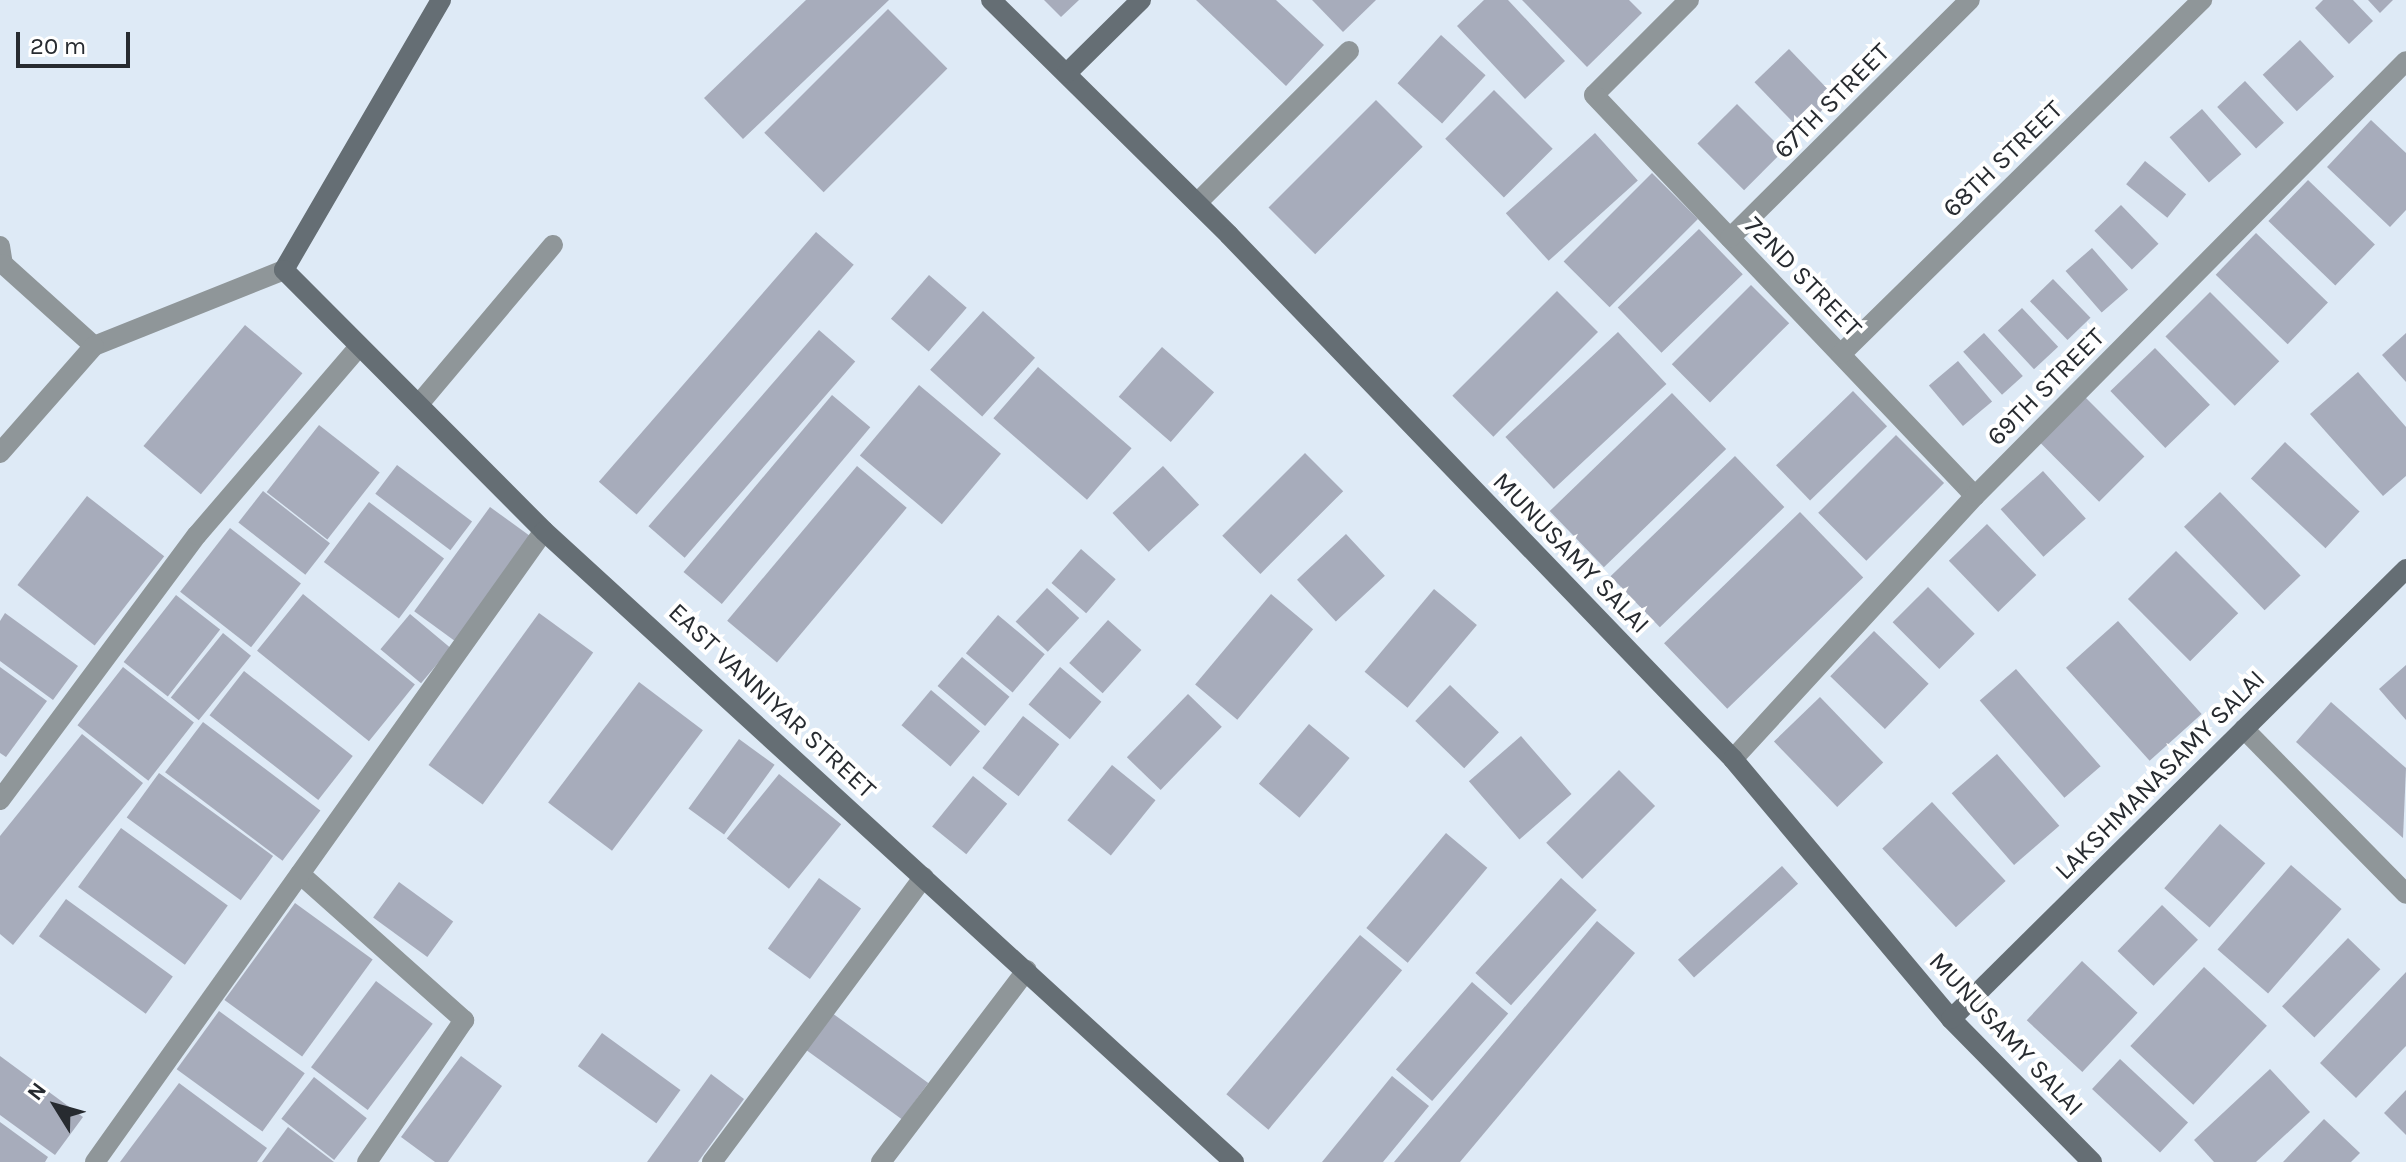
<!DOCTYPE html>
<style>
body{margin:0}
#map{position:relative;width:2406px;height:1162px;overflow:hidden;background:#deeaf6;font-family:Karla,sans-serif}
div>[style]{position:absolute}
.building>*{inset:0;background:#a7acbb;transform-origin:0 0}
.lane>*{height:20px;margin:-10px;padding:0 10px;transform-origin:10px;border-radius:10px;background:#8f9699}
.street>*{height:20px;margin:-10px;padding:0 10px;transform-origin:10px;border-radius:10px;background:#8f9699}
.secondary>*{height:20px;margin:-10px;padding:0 10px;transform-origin:10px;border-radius:10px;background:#656e74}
span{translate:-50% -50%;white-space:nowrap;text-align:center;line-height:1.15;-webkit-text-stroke:8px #fff;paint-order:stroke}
.street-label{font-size:26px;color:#272b30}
.north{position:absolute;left:16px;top:1066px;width:80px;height:80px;-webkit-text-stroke:6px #fff;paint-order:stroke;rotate:307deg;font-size:22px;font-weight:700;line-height:32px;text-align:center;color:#272b30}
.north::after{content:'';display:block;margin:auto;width:28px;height:36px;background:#272b30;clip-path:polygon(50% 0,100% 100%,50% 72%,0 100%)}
.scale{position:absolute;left:16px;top:32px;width:114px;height:36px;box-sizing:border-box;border:4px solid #272b30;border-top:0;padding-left:10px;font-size:24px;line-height:28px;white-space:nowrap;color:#272b30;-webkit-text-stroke:6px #fff;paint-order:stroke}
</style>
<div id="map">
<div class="building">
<div style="clip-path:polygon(806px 0,889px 0,743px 139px,704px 98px)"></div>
<div style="clip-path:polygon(1044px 0,1079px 0,1061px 17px)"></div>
<div style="clip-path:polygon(1196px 0,1276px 0,1324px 45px,1286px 86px)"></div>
<div style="clip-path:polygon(1312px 0,1376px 0,1343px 32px)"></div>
<div style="clip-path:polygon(1484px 0,1508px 0,1565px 61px,1525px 99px,1457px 26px)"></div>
<div style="clip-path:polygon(1522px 0,1629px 0,1642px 13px,1587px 67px)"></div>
<div style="clip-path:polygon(2323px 0,2353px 0,2373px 21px,2349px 44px,2315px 8px)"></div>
<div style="clip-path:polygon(2368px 0,2393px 0,2380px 13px)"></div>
<div style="left:888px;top:9px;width:84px;height:175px;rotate:45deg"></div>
<div style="left:1441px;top:35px;width:60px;height:65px;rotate:42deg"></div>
<div style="left:2300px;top:40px;width:50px;height:51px;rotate:47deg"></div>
<div style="left:1789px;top:49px;width:67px;height:48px;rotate:46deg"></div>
<div style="left:2245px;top:81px;width:57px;height:38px;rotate:47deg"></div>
<div style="left:1494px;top:90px;width:83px;height:69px;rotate:45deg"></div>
<div style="left:1376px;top:100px;width:66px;height:152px;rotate:45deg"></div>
<div style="left:1737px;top:104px;width:66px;height:56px;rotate:45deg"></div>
<div style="left:2202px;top:109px;width:60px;height:43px;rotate:49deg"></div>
<div style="clip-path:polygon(2371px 120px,2406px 153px,2406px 210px,2390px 227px,2327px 167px)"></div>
<div style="left:1595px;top:133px;width:64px;height:120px;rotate:48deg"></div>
<div style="left:2145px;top:161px;width:53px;height:30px;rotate:39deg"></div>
<div style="left:1652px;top:173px;width:65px;height:125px;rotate:45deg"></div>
<div style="left:2308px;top:180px;width:93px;height:57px;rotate:44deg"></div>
<div style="left:2121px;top:205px;width:54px;height:37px;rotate:46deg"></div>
<div style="left:1699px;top:229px;width:63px;height:113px;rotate:46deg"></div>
<div style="left:816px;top:232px;width:50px;height:331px;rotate:41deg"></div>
<div style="left:2256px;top:233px;width:100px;height:58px;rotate:44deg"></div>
<div style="left:2092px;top:248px;width:55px;height:35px;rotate:49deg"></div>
<div style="left:929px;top:275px;width:50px;height:58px;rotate:41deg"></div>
<div style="left:2053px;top:279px;width:54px;height:32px;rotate:46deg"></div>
<div style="left:1751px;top:285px;width:54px;height:112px;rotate:45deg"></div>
<div style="left:1557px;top:291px;width:58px;height:148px;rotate:45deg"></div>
<div style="left:2210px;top:292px;width:98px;height:63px;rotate:45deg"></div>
<div style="left:2022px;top:308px;width:53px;height:33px;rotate:47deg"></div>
<div style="left:983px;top:311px;width:70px;height:79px;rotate:42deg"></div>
<div style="left:245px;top:325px;width:75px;height:158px;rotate:40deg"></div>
<div style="left:819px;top:330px;width:48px;height:260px;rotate:41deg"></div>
<div style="left:1618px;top:332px;width:71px;height:154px;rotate:47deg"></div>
<div style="left:1984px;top:333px;width:58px;height:28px;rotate:48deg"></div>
<div style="clip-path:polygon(2406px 333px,2406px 382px,2382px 355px)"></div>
<div style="left:1162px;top:347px;width:69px;height:66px;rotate:41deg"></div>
<div style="left:2155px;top:348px;width:79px;height:62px;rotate:46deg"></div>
<div style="left:1958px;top:361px;width:53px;height:38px;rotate:50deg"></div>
<div style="left:1038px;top:367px;width:124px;height:68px;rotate:41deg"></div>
<div style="clip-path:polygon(2358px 372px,2406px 427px,2406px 476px,2383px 496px,2310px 414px)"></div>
<div style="left:919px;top:385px;width:107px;height:92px;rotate:40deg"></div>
<div style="left:1853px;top:391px;width:49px;height:107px;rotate:46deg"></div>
<div style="left:1672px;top:393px;width:78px;height:170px;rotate:46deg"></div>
<div style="left:832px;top:395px;width:50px;height:231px;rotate:40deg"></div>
<div style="left:2085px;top:397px;width:84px;height:64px;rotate:45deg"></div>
<div style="left:319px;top:425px;width:77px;height:85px;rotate:38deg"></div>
<div style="left:1896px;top:435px;width:68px;height:110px;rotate:45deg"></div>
<div style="left:2285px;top:442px;width:102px;height:50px;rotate:43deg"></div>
<div style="left:1305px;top:453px;width:54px;height:117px;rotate:45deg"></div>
<div style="left:1735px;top:456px;width:71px;height:173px;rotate:46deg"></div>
<div style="left:397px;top:465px;width:94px;height:36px;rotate:37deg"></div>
<div style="left:857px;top:466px;width:65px;height:202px;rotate:40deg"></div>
<div style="left:1163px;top:466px;width:53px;height:69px;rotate:47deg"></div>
<div style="left:2043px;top:471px;width:64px;height:57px;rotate:48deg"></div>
<div style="left:263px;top:491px;width:85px;height:40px;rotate:38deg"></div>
<div style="left:2220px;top:492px;width:116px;height:50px;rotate:46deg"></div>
<div style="left:87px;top:496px;width:98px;height:113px;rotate:38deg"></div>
<div style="left:369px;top:502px;width:94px;height:75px;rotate:37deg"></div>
<div style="left:490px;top:507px;width:52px;height:129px;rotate:36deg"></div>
<div style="left:1800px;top:512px;width:91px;height:189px;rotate:46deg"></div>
<div style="left:1987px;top:524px;width:71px;height:53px;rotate:46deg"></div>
<div style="left:230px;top:528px;width:90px;height:81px;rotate:38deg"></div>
<div style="left:1346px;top:534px;width:57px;height:67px;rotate:47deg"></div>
<div style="left:1081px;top:549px;width:46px;height:45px;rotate:41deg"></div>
<div style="left:2176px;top:551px;width:88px;height:68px;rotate:45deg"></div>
<div style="left:1928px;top:587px;width:66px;height:50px;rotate:45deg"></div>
<div style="left:1047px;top:588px;width:44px;height:46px;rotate:43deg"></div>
<div style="left:1434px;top:589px;width:56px;height:108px;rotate:40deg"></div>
<div style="left:303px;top:594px;width:144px;height:73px;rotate:39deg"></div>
<div style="left:1271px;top:594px;width:55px;height:118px;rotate:40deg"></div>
<div style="left:176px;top:595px;width:56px;height:85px;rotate:38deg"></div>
<div style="clip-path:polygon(5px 613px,78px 666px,53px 700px,0 661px,0 621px)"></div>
<div style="left:539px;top:613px;width:67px;height:188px;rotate:36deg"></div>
<div style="left:410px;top:614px;width:53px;height:46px;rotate:40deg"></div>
<div style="left:998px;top:615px;width:61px;height:50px;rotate:40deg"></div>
<div style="left:1108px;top:620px;width:45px;height:58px;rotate:42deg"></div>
<div style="left:2118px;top:621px;width:125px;height:70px;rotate:48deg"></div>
<div style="left:1874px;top:631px;width:76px;height:63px;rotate:44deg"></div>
<div style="left:223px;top:633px;width:36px;height:83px;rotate:39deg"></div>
<div style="left:962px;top:657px;width:62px;height:38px;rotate:40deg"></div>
<div style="clip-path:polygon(2406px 665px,2406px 720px,2379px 689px)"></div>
<div style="clip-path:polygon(0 667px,47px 701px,6px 757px,0 753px)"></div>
<div style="left:123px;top:667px;width:90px;height:74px;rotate:38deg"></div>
<div style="left:1060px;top:667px;width:54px;height:49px;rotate:40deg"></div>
<div style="left:2016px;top:669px;width:129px;height:48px;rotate:49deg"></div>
<div style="left:244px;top:671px;width:138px;height:56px;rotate:38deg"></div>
<div style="left:639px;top:682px;width:80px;height:151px;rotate:37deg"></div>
<div style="left:1450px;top:685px;width:68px;height:50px;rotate:44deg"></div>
<div style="left:931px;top:690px;width:64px;height:46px;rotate:40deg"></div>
<div style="left:1188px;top:694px;width:47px;height:88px;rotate:44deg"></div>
<div style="left:1820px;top:697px;width:91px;height:64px;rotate:46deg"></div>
<div style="clip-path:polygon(2331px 702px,2406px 768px,2403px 838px,2296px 742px)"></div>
<div style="left:1023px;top:716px;width:46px;height:66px;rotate:38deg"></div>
<div style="left:203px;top:722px;width:147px;height:63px;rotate:37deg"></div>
<div style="left:1309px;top:724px;width:53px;height:78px;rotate:40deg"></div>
<div style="clip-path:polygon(82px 734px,143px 783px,13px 945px,0 934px,0 836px)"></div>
<div style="left:1521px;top:736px;width:77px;height:69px;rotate:49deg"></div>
<div style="left:739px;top:739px;width:44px;height:86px;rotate:36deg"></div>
<div style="left:1997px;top:754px;width:95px;height:60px;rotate:49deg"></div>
<div style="left:1112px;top:765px;width:56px;height:71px;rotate:39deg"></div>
<div style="left:1619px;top:770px;width:51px;height:103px;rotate:45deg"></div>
<div style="left:159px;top:773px;width:141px;height:55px;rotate:36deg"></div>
<div style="left:779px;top:774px;width:80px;height:83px;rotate:39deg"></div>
<div style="left:973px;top:776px;width:44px;height:65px;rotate:39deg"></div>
<div style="left:1932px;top:802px;width:108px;height:68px;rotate:47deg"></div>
<div style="left:2220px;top:824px;width:60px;height:85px;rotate:41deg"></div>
<div style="left:121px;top:828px;width:132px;height:73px;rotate:36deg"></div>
<div style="left:1446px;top:833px;width:54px;height:124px;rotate:40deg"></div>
<div style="left:2291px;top:865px;width:67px;height:112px;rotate:41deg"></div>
<div style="left:1782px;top:866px;width:24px;height:140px;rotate:48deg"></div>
<div style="left:819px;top:878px;width:52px;height:87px;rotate:36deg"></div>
<div style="left:1561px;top:878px;width:48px;height:128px;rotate:42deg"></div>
<div style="left:399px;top:882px;width:67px;height:44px;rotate:36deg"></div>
<div style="left:66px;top:899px;width:132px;height:46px;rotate:36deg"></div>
<div style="left:295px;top:903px;width:96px;height:120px;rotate:36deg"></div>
<div style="left:2162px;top:905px;width:50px;height:64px;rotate:44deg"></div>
<div style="clip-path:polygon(1597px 921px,1635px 953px,1460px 1162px,1394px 1162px)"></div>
<div style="left:1360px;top:935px;width:55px;height:208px;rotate:40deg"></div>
<div style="left:2348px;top:938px;width:45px;height:95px;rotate:44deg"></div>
<div style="left:2082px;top:961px;width:76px;height:81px;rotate:43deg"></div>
<div style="left:2204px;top:967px;width:86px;height:108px;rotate:43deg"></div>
<div style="clip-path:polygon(2406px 972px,2406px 1046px,2356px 1098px,2320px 1063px)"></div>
<div style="left:376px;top:981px;width:71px;height:108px;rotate:37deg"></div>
<div style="left:1472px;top:982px;width:48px;height:116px;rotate:41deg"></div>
<div style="left:219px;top:1011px;width:106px;height:72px;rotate:36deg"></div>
<div style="left:832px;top:1013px;width:119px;height:45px;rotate:36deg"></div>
<div style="left:602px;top:1033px;width:97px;height:41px;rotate:36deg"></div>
<div style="clip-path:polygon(0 1056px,83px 1117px,55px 1155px,0 1115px)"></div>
<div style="clip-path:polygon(461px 1056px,502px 1086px,448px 1162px,435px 1162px,401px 1137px)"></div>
<div style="left:2120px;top:1059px;width:93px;height:41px;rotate:43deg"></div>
<div style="clip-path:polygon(2270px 1069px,2310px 1112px,2256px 1162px,2214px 1162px,2194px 1140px)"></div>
<div style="clip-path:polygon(711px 1074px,744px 1099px,698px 1162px,647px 1162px)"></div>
<div style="clip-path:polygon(1392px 1076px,1429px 1106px,1383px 1162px,1322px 1162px)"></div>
<div style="left:314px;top:1077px;width:67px;height:53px;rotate:38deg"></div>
<div style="clip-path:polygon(179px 1083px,267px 1148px,257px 1162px,120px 1162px)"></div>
<div style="clip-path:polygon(2406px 1090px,2406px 1135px,2384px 1113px)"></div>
<div style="clip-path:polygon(2324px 1119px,2360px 1153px,2351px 1162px,2283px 1162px)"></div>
<div style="clip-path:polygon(0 1122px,48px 1157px,45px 1162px,0 1162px)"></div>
<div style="clip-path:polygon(288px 1127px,334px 1162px,262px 1162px)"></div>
</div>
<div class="lane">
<div style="left:1197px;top:203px;width:215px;rotate:-45deg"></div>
</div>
<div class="street">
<div style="left:1689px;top:0;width:134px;rotate:135deg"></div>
<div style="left:1594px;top:95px;width:553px;rotate:46.47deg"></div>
<div style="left:1730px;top:238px;width:338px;rotate:-44.8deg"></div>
<div style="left:0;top:246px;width:18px;rotate:81deg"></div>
<div style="left:3px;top:264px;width:122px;rotate:42deg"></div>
<div style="left:94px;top:346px;width:205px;rotate:-21.8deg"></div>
<div style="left:1841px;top:354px;width:506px;rotate:-44.44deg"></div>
<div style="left:419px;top:404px;width:208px;rotate:-49.9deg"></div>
<div style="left:0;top:453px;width:142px;rotate:-48.7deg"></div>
<div style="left:2244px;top:729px;width:231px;rotate:45.5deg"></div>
<div style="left:1733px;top:759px;width:357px;rotate:-47.4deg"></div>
<div style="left:1975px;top:496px;width:612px;rotate:-45.26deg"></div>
<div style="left:0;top:800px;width:330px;rotate:-53.4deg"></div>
<div style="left:197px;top:535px;width:247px;rotate:-49.3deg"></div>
<div style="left:300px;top:874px;width:220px;rotate:41.7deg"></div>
<div style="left:464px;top:1020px;width:172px;rotate:124.3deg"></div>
<div style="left:95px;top:1162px;width:774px;rotate:-54.57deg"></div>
<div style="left:712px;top:1162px;width:355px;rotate:-53.4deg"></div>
<div style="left:881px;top:1162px;width:241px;rotate:-52.8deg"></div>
</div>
<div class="secondary">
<div style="left:441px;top:0;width:312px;rotate:120.2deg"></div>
<div style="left:284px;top:270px;width:368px;rotate:45.1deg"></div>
<div style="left:544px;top:531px;width:935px;rotate:42.44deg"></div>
<div style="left:991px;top:0;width:334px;rotate:44.6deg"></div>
<div style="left:1229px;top:235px;width:727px;rotate:46.11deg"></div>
<div style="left:1733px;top:759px;width:339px;rotate:50deg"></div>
<div style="left:1951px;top:1019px;width:201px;rotate:45.4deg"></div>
<div style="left:1067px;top:73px;width:104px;rotate:-44.6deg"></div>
<div style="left:1951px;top:1019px;width:640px;rotate:-44.68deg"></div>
</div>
<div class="street-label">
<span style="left:1832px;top:101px;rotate:-45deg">67TH STREET</span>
<span style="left:2003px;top:159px;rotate:-44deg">68TH STREET</span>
<span style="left:1803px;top:277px;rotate:46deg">72ND STREET</span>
<span style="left:2046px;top:387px;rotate:-45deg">69TH STREET</span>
<span style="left:1571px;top:553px;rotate:46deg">MUNUSAMY SALAI</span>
<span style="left:772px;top:701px;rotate:43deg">EAST VANNIYAR STREET</span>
<span style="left:2160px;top:775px;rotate:-45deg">LAKSHMANASAMY SALAI</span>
<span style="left:2006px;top:1034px;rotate:47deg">MUNUSAMY SALAI</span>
</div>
<div class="north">N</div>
<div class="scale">20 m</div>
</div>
